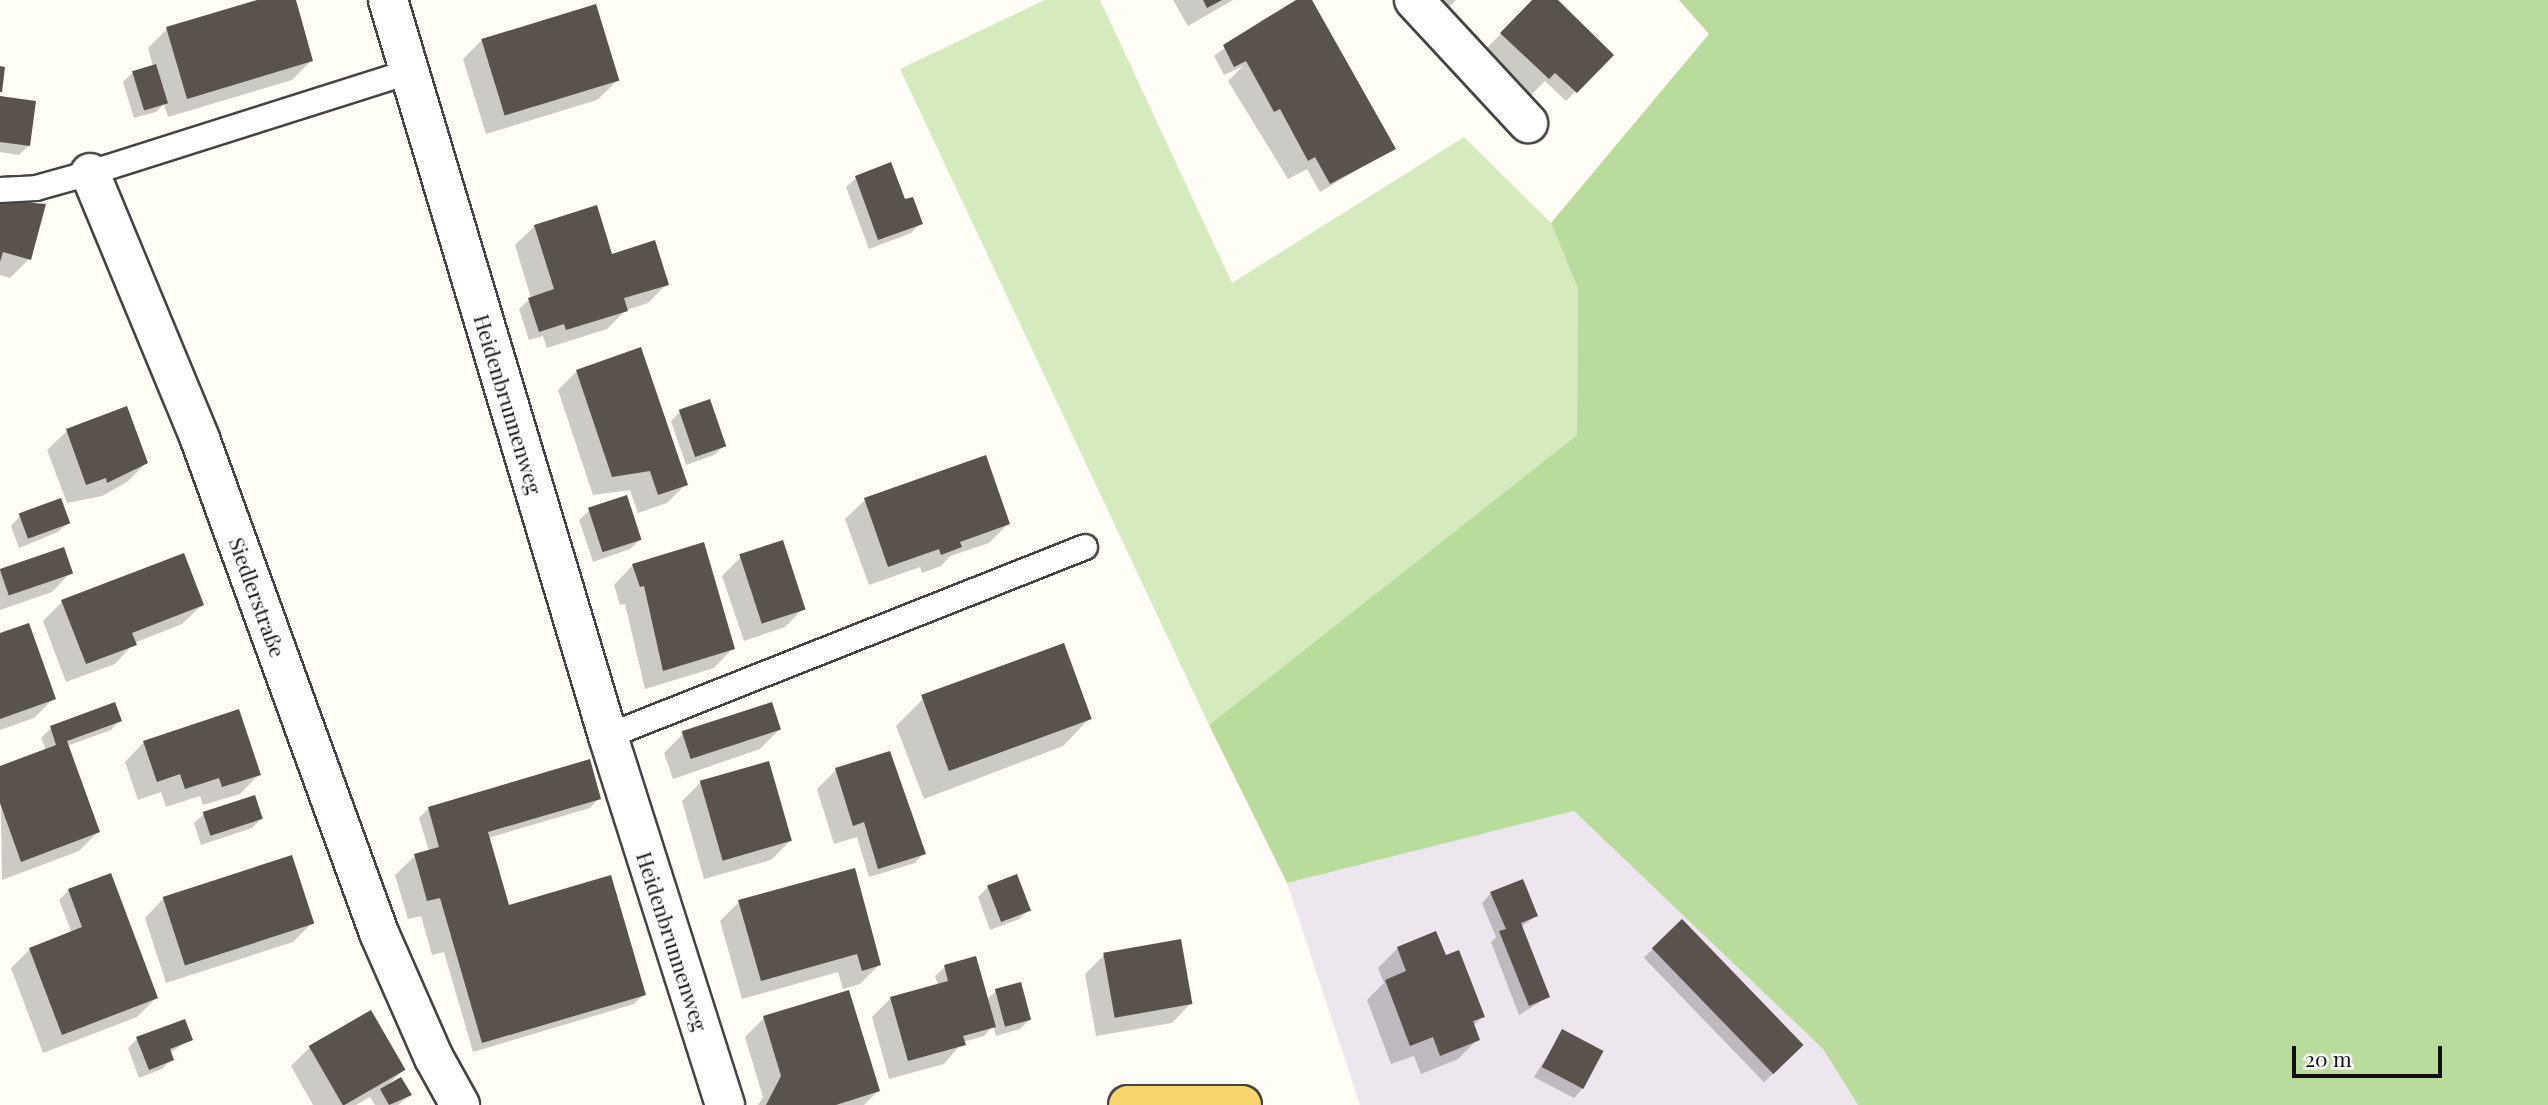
<!DOCTYPE html>
<meta charset="utf-8">
<style>
body{margin:0}
#map{position:relative;width:2548px;height:1105px;overflow:hidden;background:#fffdf5;font-family:"Playfair Display",serif}
div>[style]{position:absolute}
.industrial>*{inset:0;background:#eee6ef}
.green>*{inset:0;background:#d5ebbd}
.forest>*{inset:0;background:#b9dc9c}
.shadow>*{inset:0;background:#0003;transform-origin:0 0}
.building>*{inset:0;background:#5a524d;transform-origin:0 0}
.roads{filter:drop-shadow(2px 0 #444) drop-shadow(-2px 0 #444) drop-shadow(0 2px #444) drop-shadow(0 -2px #444)}
.lane>*{height:24px;margin:-12px;padding:0 12px;transform-origin:12px;border-radius:12px;background:#fff}
.street>*{height:38px;margin:-19px;padding:0 19px;transform-origin:19px;border-radius:19px;background:#fff}
.primary>*{height:38px;margin:-19px;padding:0 19px;transform-origin:19px;border-radius:19px;background:#f9d66b}
span{translate:-50% -50%;white-space:nowrap;text-align:center;line-height:1.15;-webkit-text-stroke:7px #fff;paint-order:stroke}
.street-label{font-size:21px;color:#111}
.scale{position:absolute;left:2292px;top:1046px;width:150px;height:32px;box-sizing:border-box;border:4px solid #111;border-top:0;padding-left:9px;font-size:21px;line-height:24px;white-space:nowrap;color:#111;-webkit-text-stroke:5px #fff;paint-order:stroke}
</style>
<div id="map">
<div class="industrial">
<div style="clip-path:polygon(1574px 811px,1823px 1049px,1858px 1105px,1360px 1105px,1287px 883px)"></div>
</div>
<div class="green">
<div style="clip-path:polygon(1045px 0,1100px 0,1232px 283px,1464px 137px,1551px 223px,1578px 289px,1577px 435px,1209px 725px,900px 69px)"></div>
</div>
<div class="forest">
<div style="clip-path:polygon(1679px 0,2548px 0,2548px 1105px,1858px 1105px,1823px 1049px,1574px 811px,1287px 883px,1209px 725px,1577px 435px,1578px 289px,1551px 223px,1709px 34px)"></div>
</div>
<div class="shadow">
<div style="clip-path:polygon(264px 0,294px 0,312px 60px,292px 80px,168px 117px,164px 104px,156px 112px,134px 118px,123px 82px,133px 72px,153px 66px,148px 48px,167px 29px)"></div>
<div style="clip-path:polygon(1173px 0,1233px 0,1188px 26px)"></div>
<div style="clip-path:polygon(1300px 0,1310px 0,1394px 148px,1320px 192px,1307px 169px,1288px 179px,1228px 81px,1243px 66px,1224px 75px,1214px 56px,1262px 20px)"></div>
<div style="clip-path:polygon(1442px 0,1456px 0,1449px 7px)"></div>
<div style="clip-path:polygon(1534px 0,1555px 0,1611px 55px,1566px 101px,1545px 81px,1529px 97px,1482px 53px)"></div>
<div style="clip-path:polygon(482px 40px,617px 81px,597px 100px,486px 134px,463px 59px)"></div>
<div style="clip-path:polygon(0 99px,29px 145px,19px 155px,0 152px)"></div>
<div style="clip-path:polygon(890px 165px,904px 201px,921px 223px,911px 233px,869px 249px,846px 187px,856px 178px)"></div>
<div style="clip-path:polygon(0 199px,43px 205px,29px 259px,10px 278px,0 275px)"></div>
<div style="clip-path:polygon(535px 226px,611px 256px,667px 284px,648px 303px,626px 310px,607px 329px,547px 348px,543px 336px,529px 340px,519px 309px,531px 298px,515px 245px)"></div>
<div style="clip-path:polygon(577px 371px,686px 484px,667px 503px,638px 513px,630px 490px,593px 495px,558px 390px)"></div>
<div style="clip-path:polygon(126px 409px,146px 463px,127px 482px,102px 496px,67px 503px,47px 450px,67px 431px)"></div>
<div style="clip-path:polygon(680px 412px,724px 446px,714px 455px,686px 465px,671px 421px)"></div>
<div style="clip-path:polygon(985px 457px,1008px 524px,989px 543px,950px 556px,941px 566px,922px 573px,920px 567px,869px 585px,845px 519px,865px 500px)"></div>
<div style="clip-path:polygon(589px 511px,640px 540px,630px 549px,593px 562px,579px 520px)"></div>
<div style="clip-path:polygon(20px 516px,68px 523px,58px 532px,19px 548px,11px 526px)"></div>
<div style="clip-path:polygon(741px 557px,804px 608px,785px 627px,744px 641px,722px 576px)"></div>
<div style="clip-path:polygon(633px 565px,733px 648px,714px 668px,645px 689px,625px 604px,620px 605px,614px 585px)"></div>
<div style="clip-path:polygon(0 572px,71px 572px,52px 592px,0 610px)"></div>
<div style="clip-path:polygon(62px 602px,202px 605px,182px 624px,134px 643px,115px 664px,66px 682px,43px 621px)"></div>
<div style="clip-path:polygon(0 635px,54px 698px,34px 718px,0 730px)"></div>
<div style="clip-path:polygon(923px 699px,1090px 718px,1063px 746px,924px 799px,896px 726px)"></div>
<div style="clip-path:polygon(114px 704px,120px 720px,111px 730px,67px 746px,98px 832px,79px 851px,2px 880px,0 767px,46px 750px,41px 738px,51px 728px)"></div>
<div style="clip-path:polygon(779px 730px,760px 749px,673px 779px,664px 753px,683px 734px)"></div>
<div style="clip-path:polygon(144px 742px,259px 774px,240px 794px,203px 805px,200px 796px,166px 807px,161px 792px,138px 800px,125px 762px)"></div>
<div style="clip-path:polygon(836px 770px,911px 810px,924px 853px,915px 863px,869px 877px,857px 837px,834px 844px,817px 789px)"></div>
<div style="clip-path:polygon(701px 782px,790px 841px,771px 860px,704px 879px,682px 801px)"></div>
<div style="clip-path:polygon(599px 798px,590px 808px,488px 838px,508px 908px,644px 994px,634px 1004px,473px 1052px,444px 952px,432px 955px,421px 916px,408px 919px,395px 875px,415px 856px,429px 851px,419px 818px,429px 808px)"></div>
<div style="clip-path:polygon(204px 814px,261px 819px,252px 828px,201px 845px,194px 823px)"></div>
<div style="clip-path:polygon(854px 870px,880px 964px,860px 984px,843px 989px,838px 972px,742px 999px,720px 921px,739px 902px)"></div>
<div style="clip-path:polygon(988px 887px,1029px 910px,1019px 919px,990px 930px,978px 897px)"></div>
<div style="clip-path:polygon(69px 890px,156px 998px,137px 1017px,43px 1053px,11px 968px,30px 949px,72px 933px,59px 900px)"></div>
<div style="clip-path:polygon(1491px 893px,1536px 916px,1521px 927px,1548px 997px,1519px 1015px,1491px 942px,1496px 937px,1482px 903px)"></div>
<div style="clip-path:polygon(164px 898px,312px 923px,293px 942px,166px 983px,145px 918px)"></div>
<div style="left:1682px;top:921px;width:173px;height:53px;rotate:46deg"></div>
<div style="clip-path:polygon(1398px 948px,1445px 958px,1483px 1016px,1473px 1026px,1478px 1039px,1458px 1059px,1421px 1074px,1414px 1056px,1391px 1064px,1367px 1000px,1384px 983px,1378px 968px)"></div>
<div style="clip-path:polygon(1104px 955px,1191px 1003px,1172px 1023px,1096px 1036px,1085px 974px)"></div>
<div style="clip-path:polygon(945px 967px,986px 1000px,996px 991px,1029px 1020px,1020px 1029px,996px 1036px,993px 1026px,984px 1036px,963px 1042px,944px 1064px,889px 1079px,872px 1017px,891px 998px,938px 986px,935px 976px)"></div>
<div style="clip-path:polygon(764px 1018px,878px 1091px,864px 1105px,758px 1105px,763px 1097px,745px 1037px)"></div>
<div style="clip-path:polygon(1563px 1031px,1583px 1088px,1574px 1098px,1534px 1077px)"></div>
<div style="clip-path:polygon(137px 1039px,191px 1039px,170px 1053px,172px 1059px,162px 1069px,139px 1078px,128px 1048px)"></div>
<div style="clip-path:polygon(310px 1047px,403px 1070px,389px 1084px,410px 1095px,398px 1105px,375px 1105px,370px 1097px,356px 1105px,313px 1105px,291px 1066px)"></div>
</div>
<div class="building">
<div style="clip-path:polygon(257px 0,296px 0,313px 61px,187px 99px,166px 27px)"></div>
<div style="clip-path:polygon(1203px 0,1222px 0,1207px 8px)"></div>
<div style="clip-path:polygon(1296px 0,1312px 0,1396px 149px,1330px 184px,1315px 157px,1308px 161px,1280px 109px,1274px 112px,1246px 61px,1234px 67px,1223px 45px)"></div>
<div style="clip-path:polygon(1532px 0,1558px 0,1614px 55px,1577px 93px,1555px 73px,1549px 79px,1500px 33px)"></div>
<div style="left:596px;top:4px;width:80px;height:120px;rotate:73deg"></div>
<div style="left:156px;top:64px;width:41px;height:25px;rotate:73deg"></div>
<div style="clip-path:polygon(0 66px,5px 67px,2px 92px,0 92px)"></div>
<div style="clip-path:polygon(0 96px,36px 101px,30px 146px,0 142px)"></div>
<div style="clip-path:polygon(891px 162px,905px 199px,913px 197px,923px 224px,878px 240px,855px 176px)"></div>
<div style="clip-path:polygon(0 200px,46px 204px,31px 260px,3px 252px,0 262px)"></div>
<div style="clip-path:polygon(597px 205px,612px 254px,655px 240px,669px 285px,624px 298px,628px 311px,566px 330px,564px 324px,539px 332px,528px 298px,554px 289px,534px 225px)"></div>
<div style="clip-path:polygon(641px 347px,688px 485px,658px 495px,650px 471px,612px 477px,576px 370px)"></div>
<div style="left:710px;top:399px;width:50px;height:33px;rotate:71deg"></div>
<div style="clip-path:polygon(127px 406px,148px 463px,107px 483px,106px 478px,86px 485px,66px 429px)"></div>
<div style="clip-path:polygon(986px 455px,1010px 524px,960px 542px,962px 547px,941px 555px,939px 549px,888px 567px,864px 498px)"></div>
<div style="left:627px;top:495px;width:47px;height:41px;rotate:72deg"></div>
<div style="left:61px;top:498px;width:27px;height:45px;rotate:70deg"></div>
<div style="left:783px;top:540px;width:73px;height:46px;rotate:72deg"></div>
<div style="clip-path:polygon(704px 542px,735px 649px,663px 671px,644px 586px,640px 587px,632px 564px)"></div>
<div style="left:64px;top:547px;width:28px;height:68px;rotate:71deg"></div>
<div style="clip-path:polygon(184px 553px,204px 605px,132px 633px,137px 645px,86px 664px,61px 600px)"></div>
<div style="clip-path:polygon(29px 623px,56px 699px,0 719px,0 633px)"></div>
<div style="left:1064px;top:643px;width:81px;height:152px;rotate:70deg"></div>
<div style="clip-path:polygon(115px 702px,122px 721px,67px 741px,100px 832px,21px 862px,0 803px,0 766px,56px 745px,50px 726px)"></div>
<div style="left:772px;top:702px;width:29px;height:95px;rotate:72deg"></div>
<div style="clip-path:polygon(239px 709px,261px 775px,222px 787px,219px 778px,185px 789px,180px 774px,157px 782px,143px 741px)"></div>
<div style="clip-path:polygon(890px 751px,926px 854px,878px 869px,864px 822px,853px 826px,835px 768px)"></div>
<div style="clip-path:polygon(590px 759px,601px 799px,488px 832px,509px 905px,611px 875px,646px 995px,482px 1043px,440px 898px,427px 901px,414px 854px,439px 847px,428px 807px)"></div>
<div style="left:769px;top:761px;width:83px;height:72px;rotate:74deg"></div>
<div style="left:255px;top:795px;width:25px;height:55px;rotate:72deg"></div>
<div style="left:292px;top:855px;width:72px;height:136px;rotate:72deg"></div>
<div style="clip-path:polygon(855px 868px,881px 965px,862px 971px,857px 954px,761px 981px,738px 900px)"></div>
<div style="clip-path:polygon(111px 873px,158px 998px,62px 1035px,29px 948px,82px 927px,68px 889px)"></div>
<div style="left:1017px;top:874px;width:39px;height:32px;rotate:69deg"></div>
<div style="clip-path:polygon(1523px 879px,1538px 916px,1521px 923px,1550px 997px,1529px 1006px,1499px 931px,1506px 929px,1490px 892px)"></div>
<div style="left:1682px;top:919px;width:175px;height:42px;rotate:46deg"></div>
<div style="clip-path:polygon(1436px 931px,1446px 955px,1459px 950px,1485px 1017px,1473px 1021px,1480px 1040px,1440px 1056px,1433px 1037px,1410px 1046px,1385px 980px,1406px 971px,1397px 947px)"></div>
<div style="left:1181px;top:939px;width:66px;height:79px;rotate:80deg"></div>
<div style="clip-path:polygon(976px 956px,996px 1027px,963px 1036px,966px 1045px,908px 1061px,890px 997px,948px 981px,944px 965px)"></div>
<div style="left:1021px;top:982px;width:39px;height:27px;rotate:75deg"></div>
<div style="clip-path:polygon(849px 990px,880px 1091px,836px 1105px,766px 1105px,781px 1076px,763px 1016px)"></div>
<div style="left:371px;top:1010px;width:69px;height:72px;rotate:60deg"></div>
<div style="clip-path:polygon(185px 1019px,193px 1040px,170px 1049px,174px 1060px,149px 1070px,136px 1037px)"></div>
<div style="left:1562px;top:1029px;width:47px;height:43px;rotate:28deg"></div>
<div style="clip-path:polygon(401px 1077px,412px 1095px,389px 1105px,380px 1089px)"></div>
</div>
<div class="roads">
<div class="lane">
<div style="left:0;top:190px;width:36px;rotate:-3deg"></div>
<div style="left:36px;top:188px;width:56px;rotate:-15.5deg"></div>
<div style="left:90px;top:173px;width:335px;rotate:-17.6deg"></div>
<div style="left:608px;top:736px;width:513px;rotate:-21.61deg"></div>
</div>
<div class="street">
<div style="left:388px;top:0;width:768px;rotate:73.36deg"></div>
<div style="left:608px;top:736px;width:387px;rotate:72.4deg"></div>
<div style="left:1414px;top:0;width:168px;rotate:47.2deg"></div>
<div style="left:90px;top:173px;width:288px;rotate:67.5deg"></div>
<div style="left:200px;top:439px;width:525px;rotate:70.08deg"></div>
<div style="left:379px;top:933px;width:137px;rotate:66.3deg"></div>
<div style="left:434px;top:1058px;width:54px;rotate:61deg"></div>
</div>
<div class="primary">
<div style="left:1128px;top:1105px;width:114px"></div>
</div>
</div>
<div class="street-label">
<span style="left:509px;top:404px;rotate:73deg">Heidenbrunnenweg</span>
<span style="left:258px;top:597px;rotate:70deg">Siedlerstraße</span>
<span style="left:673px;top:941px;rotate:72deg">Heidenbrunnenweg</span>
</div>
<div class="scale">20 m</div>
</div>
